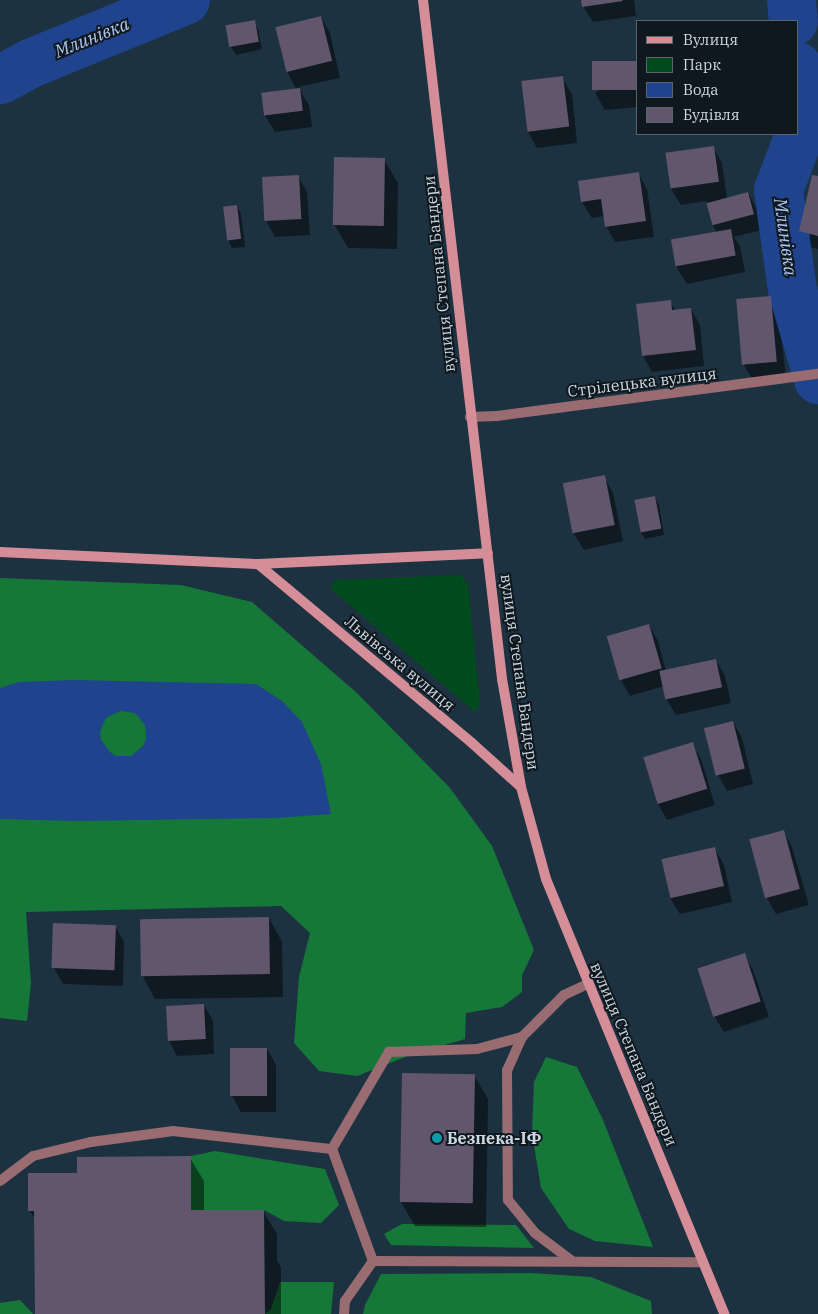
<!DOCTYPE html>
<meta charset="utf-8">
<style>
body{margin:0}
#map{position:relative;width:818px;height:1314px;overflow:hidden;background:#1d3240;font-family:"IBM Plex Serif",serif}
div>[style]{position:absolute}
.green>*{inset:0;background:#004b1e}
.forest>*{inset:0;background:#157839}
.water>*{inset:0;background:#1f438d}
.shadow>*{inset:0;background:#0007}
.river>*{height:49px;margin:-24.5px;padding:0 24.5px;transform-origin:24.5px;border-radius:24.5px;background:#1f438d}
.building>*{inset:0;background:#61566c;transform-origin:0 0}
.lane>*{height:10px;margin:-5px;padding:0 5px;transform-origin:5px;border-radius:5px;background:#996c72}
.street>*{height:10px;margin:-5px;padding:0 5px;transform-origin:5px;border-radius:5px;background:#996c72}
.secondary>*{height:10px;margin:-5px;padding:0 5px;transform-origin:5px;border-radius:5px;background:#d58e98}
.dots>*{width:14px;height:14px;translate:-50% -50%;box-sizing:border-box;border:2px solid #0f181f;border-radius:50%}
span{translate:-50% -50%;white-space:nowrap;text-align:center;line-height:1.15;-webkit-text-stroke:4px #0f181f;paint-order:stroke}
.street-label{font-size:16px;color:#cbd7e1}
.poi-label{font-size:16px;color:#cbd7e1;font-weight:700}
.left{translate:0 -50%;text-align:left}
.water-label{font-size:18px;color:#b0c7f0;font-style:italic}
.legend{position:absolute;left:636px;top:20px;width:162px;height:115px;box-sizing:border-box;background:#0f181f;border:1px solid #5a646d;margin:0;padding:6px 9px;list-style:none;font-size:15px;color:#cbd7e1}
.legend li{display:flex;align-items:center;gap:10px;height:25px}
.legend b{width:25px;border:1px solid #5a646d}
</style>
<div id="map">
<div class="green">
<div style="clip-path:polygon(461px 575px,468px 584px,480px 704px,475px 712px,330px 588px,335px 580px)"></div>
</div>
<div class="forest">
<div style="clip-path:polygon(0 578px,181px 585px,252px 602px,357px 693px,450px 788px,492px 846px,534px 950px,522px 975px,522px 992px,502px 1007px,466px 1013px,465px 1039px,410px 1055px,357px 1076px,319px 1071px,294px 1043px,299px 977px,310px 933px,281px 906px,26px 912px,31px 983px,27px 1021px,0 1018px)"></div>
<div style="clip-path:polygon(546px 1057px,577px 1067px,603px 1120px,653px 1247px,595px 1241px,569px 1229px,541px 1188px,532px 1133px,534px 1082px)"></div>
<div style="clip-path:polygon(215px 1151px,325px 1169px,339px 1205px,321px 1223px,284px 1221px,264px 1210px,191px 1210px,191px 1156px)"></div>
<div style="clip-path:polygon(402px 1224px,516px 1225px,534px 1248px,391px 1245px,384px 1234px)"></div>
<div style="clip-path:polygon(531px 1273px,591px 1277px,651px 1301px,652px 1314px,363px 1314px,365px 1305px,381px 1274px)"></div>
<div style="clip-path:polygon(280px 1282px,334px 1282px,331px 1314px,265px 1314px,271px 1309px)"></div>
<div style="clip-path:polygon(20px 1300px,33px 1314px,0 1314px,0 1303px)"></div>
</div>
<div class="water">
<div style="clip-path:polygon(evenodd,74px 680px,256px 684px,282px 701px,302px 722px,321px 764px,331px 814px,276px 818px,76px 821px,0 819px,0 688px,19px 682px,74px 680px,120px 711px,135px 713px,145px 725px,146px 739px,143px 746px,131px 756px,116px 756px,110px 752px,101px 740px,100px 732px,106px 718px,120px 711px)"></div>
</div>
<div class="shadow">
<div style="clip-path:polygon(583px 0,634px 0,636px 16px,593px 22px,583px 6px)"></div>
<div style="clip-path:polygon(321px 17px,330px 33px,340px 78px,298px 87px,309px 105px,312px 127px,275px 132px,265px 116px,297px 90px,287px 72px)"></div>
<div style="clip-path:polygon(254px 22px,258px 29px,262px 49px,236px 55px,231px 47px)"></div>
<div style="clip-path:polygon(637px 62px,637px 107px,605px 110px,595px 93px)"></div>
<div style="clip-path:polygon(562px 78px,572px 94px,577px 143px,537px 148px,528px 132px)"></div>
<div style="clip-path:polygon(713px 147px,722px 163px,727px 198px,748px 193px,757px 209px,762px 230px,734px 237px,740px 246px,745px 272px,687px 284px,677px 268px,672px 242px,717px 233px,712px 224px,707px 201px,681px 205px,671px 189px)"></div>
<div style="clip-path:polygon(384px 160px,398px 183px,397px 249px,348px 248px,334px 224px)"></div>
<div style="clip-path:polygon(638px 173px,647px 189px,654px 237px,615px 242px,606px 226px,605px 216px,592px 218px,582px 202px)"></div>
<div style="clip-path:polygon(298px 176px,307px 192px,310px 235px,275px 237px,266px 221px)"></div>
<div style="clip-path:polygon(818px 177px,818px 249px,810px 247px,800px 231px)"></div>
<div style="clip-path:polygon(237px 206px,241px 214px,245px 247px,232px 248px,228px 240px)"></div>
<div style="clip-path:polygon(770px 297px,779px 313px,786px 378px,753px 381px,744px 365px)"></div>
<div style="clip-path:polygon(670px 302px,676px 311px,691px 309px,700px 325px,704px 366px,652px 372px,643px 356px)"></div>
<div style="clip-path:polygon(604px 477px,613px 493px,623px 541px,584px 550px,574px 534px)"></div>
<div style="clip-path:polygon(655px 497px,659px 505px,664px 535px,645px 539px,640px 531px)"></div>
<div style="clip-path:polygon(649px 625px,658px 641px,666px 671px,716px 660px,725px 676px,731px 703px,676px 715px,666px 699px,664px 686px,630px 696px,621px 680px)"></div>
<div style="clip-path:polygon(733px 722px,742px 738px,753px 784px,727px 791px,718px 775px,706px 729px)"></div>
<div style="clip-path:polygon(692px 743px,701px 759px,715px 805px,667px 820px,658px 804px,644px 758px)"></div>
<div style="clip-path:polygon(783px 831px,792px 847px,809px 905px,776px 914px,767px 898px)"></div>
<div style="clip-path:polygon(715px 849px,724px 865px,732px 902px,680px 914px,670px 898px,662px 860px)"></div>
<div style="clip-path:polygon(269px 918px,282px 942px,283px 997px,155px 999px,142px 975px)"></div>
<div style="clip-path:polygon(115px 926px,124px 942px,123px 986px,63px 984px,54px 968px)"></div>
<div style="clip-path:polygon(744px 954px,753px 970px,769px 1017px,724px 1032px,714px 1016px,699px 969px)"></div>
<div style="clip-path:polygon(204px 1005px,213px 1021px,214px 1054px,177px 1056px,168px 1039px)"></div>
<div style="clip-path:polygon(267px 1049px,276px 1065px,276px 1112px,241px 1112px,232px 1096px)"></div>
<div style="clip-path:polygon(403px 1074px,474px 1075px,488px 1099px,486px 1227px,415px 1226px,401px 1202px)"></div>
<div style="clip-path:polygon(190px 1158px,204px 1181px,204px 1211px,263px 1211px,277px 1234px,277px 1261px,281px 1267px,281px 1314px,36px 1314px,36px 1221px,30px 1211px,76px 1174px)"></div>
</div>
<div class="river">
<div style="left:791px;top:0;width:21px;rotate:85deg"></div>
<div style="left:797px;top:66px;width:68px;rotate:88.3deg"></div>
<div style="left:799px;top:134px;width:60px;rotate:110.6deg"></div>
<div style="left:778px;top:190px;width:100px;rotate:82deg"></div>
<div style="left:792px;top:289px;width:94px;rotate:73.9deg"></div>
<div style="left:0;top:79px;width:36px;rotate:-28deg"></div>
<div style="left:32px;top:62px;width:165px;rotate:-22.1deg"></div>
</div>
<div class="building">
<div style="clip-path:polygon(581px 0,622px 0,623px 1px,582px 7px)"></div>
<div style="left:321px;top:16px;width:46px;height:47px;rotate:76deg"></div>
<div style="left:255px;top:20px;width:22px;height:30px;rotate:80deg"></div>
<div style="left:637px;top:61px;width:29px;height:45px;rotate:90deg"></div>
<div style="left:563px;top:76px;width:51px;height:42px;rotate:83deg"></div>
<div style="left:300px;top:88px;width:23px;height:39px;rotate:83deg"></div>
<div style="left:714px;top:146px;width:36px;height:49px;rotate:82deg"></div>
<div style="left:334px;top:157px;width:51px;height:68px;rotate:1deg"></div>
<div style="clip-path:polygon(639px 172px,646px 221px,605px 227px,601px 199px,581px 202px,578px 181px)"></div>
<div style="left:299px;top:175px;width:44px;height:37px;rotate:87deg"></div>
<div style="clip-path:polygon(812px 175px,818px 176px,818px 236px,799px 231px)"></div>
<div style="left:748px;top:192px;width:23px;height:43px;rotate:75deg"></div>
<div style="left:237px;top:205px;width:34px;height:14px;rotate:83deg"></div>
<div style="left:731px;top:229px;width:27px;height:61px;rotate:80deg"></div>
<div style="left:771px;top:296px;width:66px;height:35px;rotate:85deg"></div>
<div style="clip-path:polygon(671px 300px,672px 310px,691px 308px,696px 350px,642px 356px,636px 304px)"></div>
<div style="left:605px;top:475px;width:51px;height:43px;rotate:79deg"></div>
<div style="left:655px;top:496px;width:33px;height:21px;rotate:79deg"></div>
<div style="left:649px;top:624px;width:46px;height:44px;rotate:74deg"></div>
<div style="left:716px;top:659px;width:29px;height:58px;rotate:78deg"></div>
<div style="left:733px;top:721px;width:49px;height:30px;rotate:76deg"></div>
<div style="left:693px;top:742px;width:49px;height:52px;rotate:73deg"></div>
<div style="left:784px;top:830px;width:61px;height:36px;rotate:75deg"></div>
<div style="left:715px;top:847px;width:40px;height:55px;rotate:77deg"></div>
<div style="left:269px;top:917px;width:57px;height:129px;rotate:89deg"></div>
<div style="left:53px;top:923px;width:63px;height:45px;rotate:2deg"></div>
<div style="left:745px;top:953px;width:51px;height:50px;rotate:72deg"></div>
<div style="left:204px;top:1004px;width:35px;height:38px;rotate:87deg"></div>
<div style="left:230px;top:1048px;width:37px;height:48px"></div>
<div style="left:402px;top:1073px;width:73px;height:129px;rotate:1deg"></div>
<div style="clip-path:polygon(191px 1156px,191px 1210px,264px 1210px,265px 1314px,35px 1314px,34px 1211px,28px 1211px,28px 1173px,77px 1173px,77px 1157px)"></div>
</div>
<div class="lane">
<div style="left:522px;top:1037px;width:36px;rotate:114deg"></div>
<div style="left:507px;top:1070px;width:130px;rotate:89.6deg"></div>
<div style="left:508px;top:1200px;width:43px;rotate:50.7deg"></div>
<div style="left:535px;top:1233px;width:46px;rotate:37.1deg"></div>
<div style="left:332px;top:1149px;width:113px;rotate:-59.6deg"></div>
<div style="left:389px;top:1052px;width:88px;rotate:-2deg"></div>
<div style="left:477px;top:1049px;width:47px;rotate:-14.9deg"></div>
<div style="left:522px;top:1037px;width:59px;rotate:-45deg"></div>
<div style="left:564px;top:995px;width:26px;rotate:-25deg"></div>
<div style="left:0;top:1181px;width:41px;rotate:-37.1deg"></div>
<div style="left:33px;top:1156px;width:60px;rotate:-13.6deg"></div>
<div style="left:91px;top:1142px;width:83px;rotate:-7.6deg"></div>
<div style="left:173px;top:1131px;width:160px;rotate:6.5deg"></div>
<div style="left:332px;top:1149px;width:119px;rotate:69.9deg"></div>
<div style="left:373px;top:1261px;width:330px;rotate:0.2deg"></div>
<div style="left:344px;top:1314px;width:13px;rotate:-86deg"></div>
<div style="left:345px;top:1301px;width:49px;rotate:-55deg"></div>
</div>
<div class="street">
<div style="left:470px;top:417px;width:27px;rotate:-2deg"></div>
<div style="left:497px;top:416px;width:324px;rotate:-7.5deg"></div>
</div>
<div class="secondary">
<div style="left:423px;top:0;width:684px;rotate:83.36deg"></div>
<div style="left:502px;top:679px;width:110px;rotate:80deg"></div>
<div style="left:521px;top:787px;width:95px;rotate:74.8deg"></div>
<div style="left:546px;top:879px;width:470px;rotate:67.7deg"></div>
<div style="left:0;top:552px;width:258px;rotate:2.7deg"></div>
<div style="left:258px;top:564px;width:230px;rotate:-2.7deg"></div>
<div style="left:258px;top:564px;width:280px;rotate:39.9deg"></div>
<div style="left:473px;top:744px;width:64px;rotate:41.9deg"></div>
</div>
<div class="dots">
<div style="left:437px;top:1138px;background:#0f9aa8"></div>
</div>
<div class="street-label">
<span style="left:439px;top:274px;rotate:-96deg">вулиця Степана Бандери</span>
<span style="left:642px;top:382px;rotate:-7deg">Стрілецька вулиця</span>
<span style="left:400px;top:663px;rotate:40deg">Львівська вулиця</span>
<span style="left:520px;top:672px;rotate:82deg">вулиця Степана Бандери</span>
<span style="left:634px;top:1054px;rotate:67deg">вулиця Степана Бандери</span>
</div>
<div class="poi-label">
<span class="left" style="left:447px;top:1138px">Безпека-ІФ</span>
</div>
<div class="water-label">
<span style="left:92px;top:38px;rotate:-22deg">Млинівка</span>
<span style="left:785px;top:237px;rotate:82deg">Млинівка</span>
</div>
<ul class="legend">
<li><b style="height:6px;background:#d58e98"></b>Вулиця</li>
<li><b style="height:14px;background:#004b1e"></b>Парк</li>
<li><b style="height:14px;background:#1f438d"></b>Вода</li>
<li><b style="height:14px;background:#61566c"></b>Будівля</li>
</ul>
</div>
